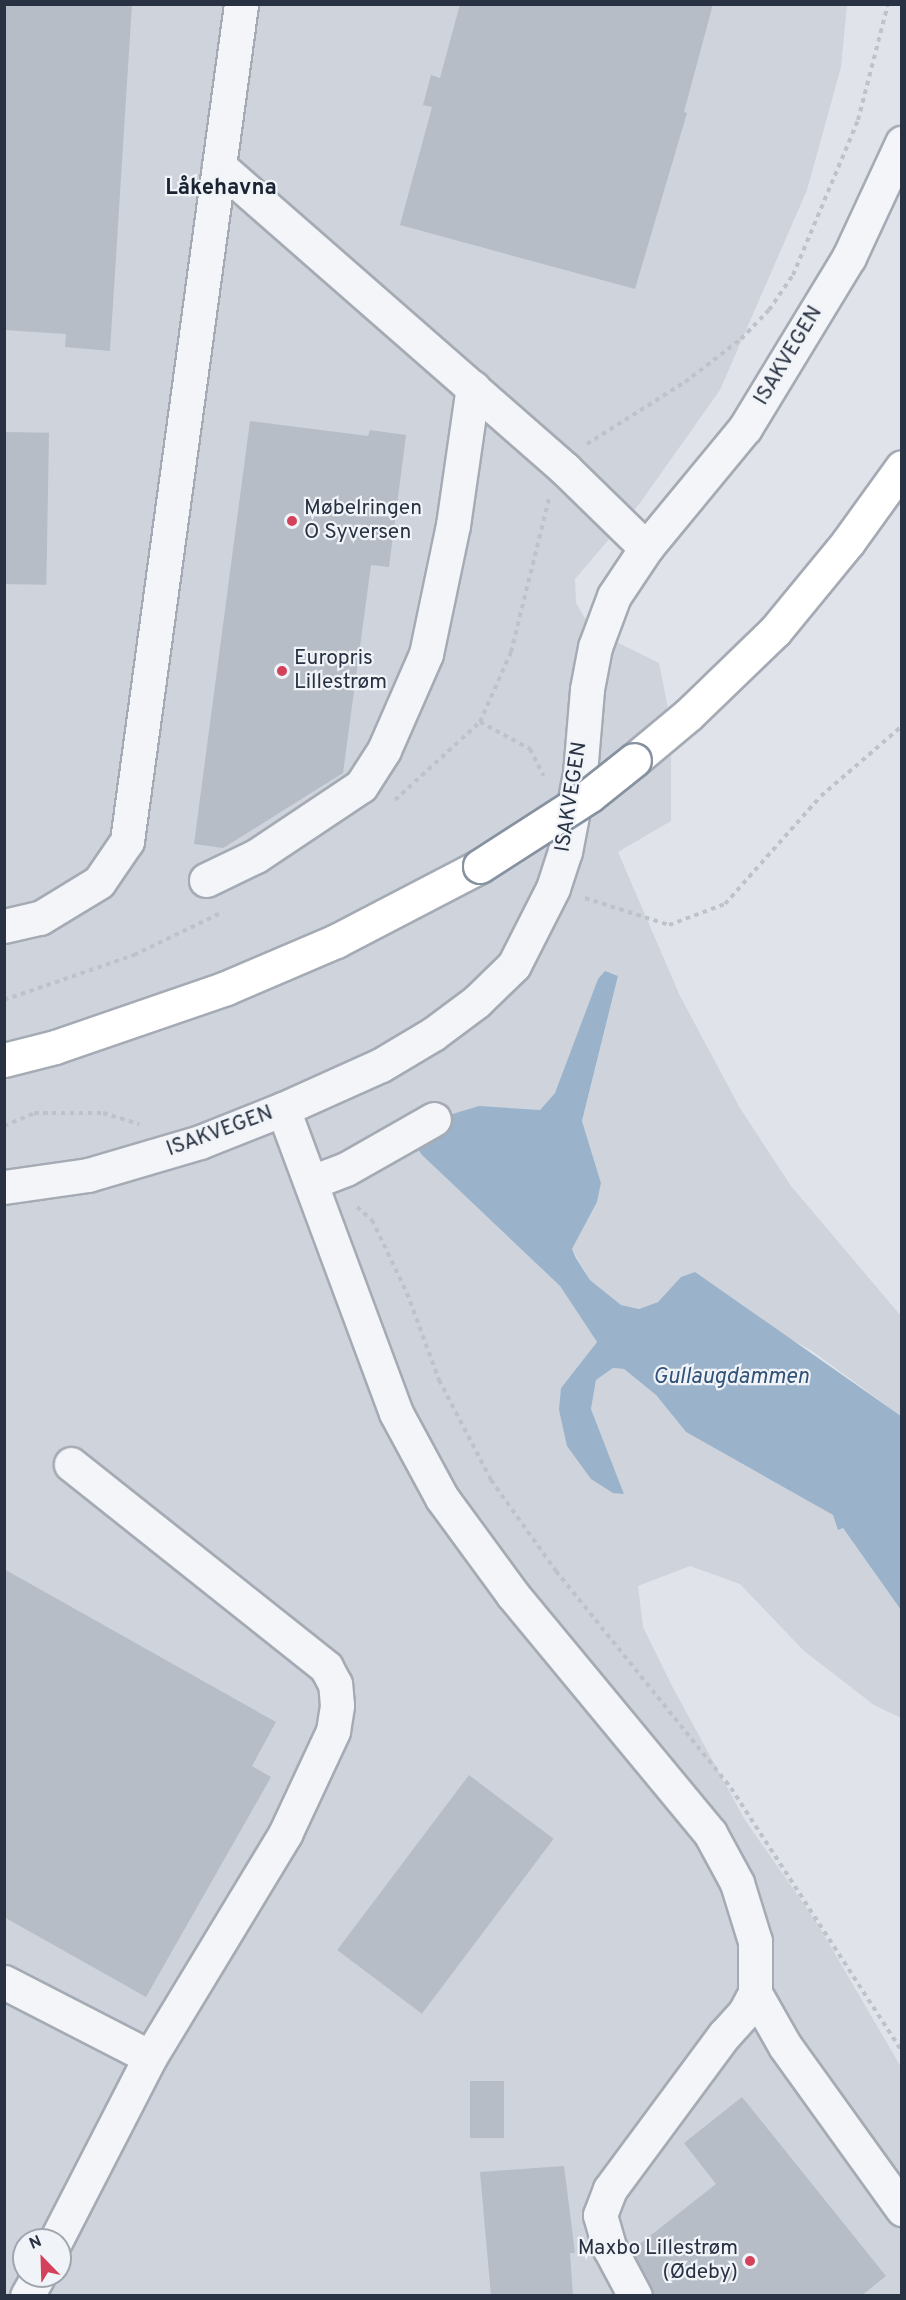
<!DOCTYPE html>
<meta charset="utf-8">
<style>
body{margin:0}
#map{position:relative;width:906px;height:2300px;overflow:hidden;background:#e0e4ea;font-family:Overpass,sans-serif}
div>[style]{position:absolute}
.built>*{inset:0;background:#ced3dc}
.water>*{inset:0;background:#9ab3cb}
.building>*{inset:0;background:#b7bdc7;transform-origin:0 0}
.path>*{height:4px;margin-top:-2px;transform-origin:0;background:repeating-linear-gradient(90deg,#bec2c9 0 4.5px,transparent 0 9px)}
.roads{filter:drop-shadow(2px 0 #a5abb4) drop-shadow(-2px 0 #a5abb4) drop-shadow(0 2px #a5abb4) drop-shadow(0 -2px #a5abb4)}
.minor>*{height:33px;margin:-16.5px;padding:0 16.5px;transform-origin:16.5px;border-radius:16.5px;background:#f3f5f8}
.highway>*{height:33px;margin:-16.5px;padding:0 16.5px;transform-origin:16.5px;border-radius:16.5px;background:#fff}
.bridges{filter:drop-shadow(2px 0 #8792a1) drop-shadow(-2px 0 #8792a1) drop-shadow(0 2px #8792a1) drop-shadow(0 -2px #8792a1)}
.highway-bridge>*{height:33px;margin:-16.5px;padding:0 16.5px;transform-origin:16.5px;border-radius:16.5px;background:#fff}
.dots>*{width:16px;height:16px;translate:-50% -50%;box-sizing:border-box;border:3px solid #f0f3f7;border-radius:50%}
span{translate:-50% -50%;white-space:nowrap;text-align:center;line-height:1.15;-webkit-text-stroke:4.5px #f0f3f7;paint-order:stroke}
.street-label{font-size:21px;color:#283242}
.poi-label{font-size:21px;color:#283242}
.left{translate:0 -50%;text-align:left}
.right{translate:-100% -50%;text-align:right}
.neighbourhood-label{font-size:22px;color:#1a2332;font-weight:700}
.water-label{font-size:22px;color:#315277;font-style:italic}
.frame{position:absolute;inset:0;border:6px solid #283242;pointer-events:none}
.north{position:absolute;left:12px;top:2228px;width:60px;height:60px;box-sizing:border-box;background:#f0f3f7;border:2px solid #a0a6af;border-radius:50%;rotate:337deg;font-size:16px;font-weight:700;line-height:24px;text-align:center;color:#283242}
.north::after{content:'';display:block;margin:auto;width:21px;height:27px;background:#d3415b;clip-path:polygon(50% 0,100% 100%,50% 72%,0 100%)}
</style>
<div id="map">
<div class="built">
<div style="clip-path:polygon(evenodd,5px 5px,847px 5px,841px 67px,807px 190px,720px 390px,640px 503px,575px 579px,576px 603px,592px 630px,659px 663px,671px 723px,671px 821px,618px 852px,680px 996px,740px 1108px,791px 1186px,901px 1316px,901px 1416px,812px 1351px,681px 1277px,658px 1302px,639px 1309px,621px 1305px,590px 1280px,572px 1249px,597px 1202px,601px 1183px,582px 1121px,618px 976px,598px 979px,570px 1060px,555px 1093px,540px 1110px,524px 1110px,422px 1155px,560px 1286px,597px 1342px,561px 1388px,624px 1494px,591px 1409px,596px 1380px,613px 1368px,624px 1369px,656px 1395px,686px 1432px,833px 1515px,838px 1529px,843px 1528px,901px 1610px,901px 1718px,874px 1705px,804px 1651px,740px 1584px,690px 1566px,638px 1586px,643px 1627px,672px 1686px,745px 1820px,817px 1923px,901px 2067px,901px 2295px,5px 2296px,5px 5px,24px 2240px,60px 2240px,60px 2276px,24px 2276px,24px 2240px)"></div>
</div>
<div class="water">
<div style="clip-path:polygon(605px 971px,618px 976px,582px 1121px,601px 1183px,597px 1202px,572px 1249px,576px 1258px,590px 1280px,621px 1305px,639px 1309px,658px 1302px,681px 1277px,695px 1272px,901px 1416px,901px 1610px,843px 1528px,838px 1530px,833px 1515px,686px 1432px,656px 1395px,624px 1369px,613px 1368px,596px 1380px,591px 1409px,624px 1494px,613px 1493px,591px 1479px,567px 1446px,559px 1410px,561px 1388px,597px 1342px,560px 1286px,422px 1155px,410px 1138px,416px 1125px,479px 1106px,540px 1110px,555px 1093px,598px 979px)"></div>
</div>
<div class="building">
<div style="clip-path:polygon(4px 4px,132px 4px,110px 351px,65px 347px,66px 334px,4px 330px)"></div>
<div style="clip-path:polygon(460px 4px,713px 4px,684px 112px,687px 113px,635px 289px,400px 225px,432px 107px,423px 105px,431px 75px,440px 78px)"></div>
<div style="clip-path:polygon(250px 421px,368px 436px,370px 430px,406px 435px,389px 567px,371px 565px,343px 773px,223px 848px,194px 844px)"></div>
<div style="left:4px;top:432px;width:45px;height:152px;rotate:1deg"></div>
<div style="clip-path:polygon(4px 1569px,276px 1722px,252px 1766px,271px 1777px,146px 1997px,4px 1917px)"></div>
<div style="left:469px;top:1775px;width:106px;height:219px;rotate:37deg"></div>
<div style="left:470px;top:2081px;width:34px;height:57px"></div>
<div style="clip-path:polygon(742px 2097px,886px 2276px,861px 2296px,652px 2296px,622px 2258px,716px 2184px,684px 2143px)"></div>
<div style="clip-path:polygon(564px 2166px,575px 2253px,570px 2253px,573px 2296px,491px 2296px,480px 2172px)"></div>
</div>
<div class="path">
<div style="left:587px;top:444px;width:116px;rotate:-32.3deg"></div>
<div style="left:685px;top:382px;width:71px;rotate:-37.5deg"></div>
<div style="left:741px;top:339px;width:40px;rotate:-46deg"></div>
<div style="left:769px;top:310px;width:42px;rotate:-55.6deg"></div>
<div style="left:793px;top:275px;width:168px;rotate:-67.2deg"></div>
<div style="left:858px;top:120px;width:120px;rotate:-75.5deg"></div>
<div style="left:480px;top:722px;width:57px;rotate:28.4deg"></div>
<div style="left:530px;top:749px;width:30px;rotate:63deg"></div>
<div style="left:395px;top:800px;width:115px;rotate:-42.5deg"></div>
<div style="left:480px;top:722px;width:77px;rotate:-66.1deg"></div>
<div style="left:511px;top:652px;width:158px;rotate:-76.1deg"></div>
<div style="left:585px;top:898px;width:88px;rotate:17.8deg"></div>
<div style="left:669px;top:925px;width:60px;rotate:-20.6deg"></div>
<div style="left:725px;top:904px;width:144px;rotate:-48.4deg"></div>
<div style="left:821px;top:796px;width:107px;rotate:-40.8deg"></div>
<div style="left:4px;top:1000px;width:138px;rotate:-19.1deg"></div>
<div style="left:134px;top:955px;width:99px;rotate:-25.8deg"></div>
<div style="left:4px;top:1126px;width:33px;rotate:-23deg"></div>
<div style="left:34px;top:1113px;width:69px"></div>
<div style="left:103px;top:1113px;width:38px;rotate:17deg"></div>
<div style="left:357px;top:1207px;width:20px;rotate:41deg"></div>
<div style="left:372px;top:1220px;width:81px;rotate:64.4deg"></div>
<div style="left:407px;top:1293px;width:93px;rotate:69.8deg"></div>
<div style="left:439px;top:1380px;width:113px;rotate:62.5deg"></div>
<div style="left:491px;top:1480px;width:112px;rotate:54.5deg"></div>
<div style="left:556px;top:1571px;width:279px;rotate:51.1deg"></div>
<div style="left:731px;top:1788px;width:314px;rotate:57deg"></div>
</div>
<div class="roads">
<div class="minor">
<div style="left:219px;top:166px;width:460px;rotate:41.2deg"></div>
<div style="left:565px;top:469px;width:113px;rotate:44.3deg"></div>
<div style="left:206px;top:880px;width:55px;rotate:-25.6deg"></div>
<div style="left:256px;top:856px;width:126px;rotate:-33.7deg"></div>
<div style="left:361px;top:786px;width:43px;rotate:-57.4deg"></div>
<div style="left:384px;top:750px;width:105px;rotate:-66.4deg"></div>
<div style="left:426px;top:654px;width:132px;rotate:-78.2deg"></div>
<div style="left:453px;top:525px;width:139px;rotate:-81.8deg"></div>
<div style="left:4px;top:926px;width:37px;rotate:-13deg"></div>
<div style="left:40px;top:918px;width:69px;rotate:-31.4deg"></div>
<div style="left:99px;top:882px;width:50px;rotate:-55.7deg"></div>
<div style="left:127px;top:841px;width:845px;rotate:-82.24deg"></div>
<div style="left:283px;top:1109px;width:324px;rotate:69.6deg"></div>
<div style="left:396px;top:1413px;width:97px;rotate:61.6deg"></div>
<div style="left:442px;top:1498px;width:120px;rotate:53.8deg"></div>
<div style="left:513px;top:1595px;width:309px;rotate:50.4deg"></div>
<div style="left:710px;top:1833px;width:57px;rotate:61.6deg"></div>
<div style="left:737px;top:1883px;width:61px;rotate:72.8deg"></div>
<div style="left:755px;top:1941px;width:52px;rotate:90deg"></div>
<div style="left:755px;top:1993px;width:21px;rotate:118deg"></div>
<div style="left:745px;top:2012px;width:31px;rotate:132deg"></div>
<div style="left:724px;top:2035px;width:192px;rotate:126.5deg"></div>
<div style="left:610px;top:2189px;width:28px;rotate:111deg"></div>
<div style="left:600px;top:2215px;width:35px;rotate:74deg"></div>
<div style="left:610px;top:2249px;width:53px;rotate:62deg"></div>
<div style="left:312px;top:1182px;width:36px;rotate:-21deg"></div>
<div style="left:346px;top:1169px;width:101px;rotate:-29.6deg"></div>
<div style="left:4px;top:1187px;width:85px;rotate:-8.1deg"></div>
<div style="left:88px;top:1175px;width:117px;rotate:-16.4deg"></div>
<div style="left:200px;top:1142px;width:89px;rotate:-21.7deg"></div>
<div style="left:283px;top:1109px;width:107px;rotate:-24.2deg"></div>
<div style="left:381px;top:1065px;width:61px;rotate:-30.8deg"></div>
<div style="left:433px;top:1034px;width:54px;rotate:-36.7deg"></div>
<div style="left:476px;top:1002px;width:53px;rotate:-44.2deg"></div>
<div style="left:514px;top:965px;width:86px;rotate:-63.1deg"></div>
<div style="left:553px;top:888px;width:38px;rotate:-72deg"></div>
<div style="left:565px;top:852px;width:80px;rotate:-79.2deg"></div>
<div style="left:580px;top:773px;width:84px;rotate:-85.2deg"></div>
<div style="left:587px;top:689px;width:43px;rotate:-79.2deg"></div>
<div style="left:595px;top:647px;width:54px;rotate:-69.6deg"></div>
<div style="left:614px;top:596px;width:58px;rotate:-56.3deg"></div>
<div style="left:646px;top:548px;width:156px;rotate:-50.5deg"></div>
<div style="left:745px;top:428px;width:200px;rotate:-58.7deg"></div>
<div style="left:849px;top:257px;width:126px;rotate:-65.1deg"></div>
<div style="left:4px;top:1982px;width:164px;rotate:27.2deg"></div>
<div style="left:755px;top:1993px;width:61px;rotate:60.5deg"></div>
<div style="left:785px;top:2046px;width:201px;rotate:54.3deg"></div>
<div style="left:56px;top:2240px;width:206px;rotate:-62.8deg"></div>
<div style="left:150px;top:2057px;width:261px;rotate:-58.8deg"></div>
<div style="left:285px;top:1834px;width:114px;rotate:-65deg"></div>
<div style="left:333px;top:1731px;width:26px;rotate:-81deg"></div>
<div style="left:337px;top:1705px;width:21px;rotate:-95deg"></div>
<div style="left:335px;top:1684px;width:19px;rotate:-118deg"></div>
<div style="left:326px;top:1667px;width:326px;rotate:-141.5deg"></div>
<div style="left:27px;top:2296px;width:23px;rotate:-61deg"></div>
</div>
<div class="highway">
<div style="left:634px;top:760px;width:70px;rotate:-39.8deg"></div>
<div style="left:688px;top:715px;width:121px;rotate:-44deg"></div>
<div style="left:775px;top:631px;width:115px;rotate:-50.6deg"></div>
<div style="left:848px;top:542px;width:92px;rotate:-54.2deg"></div>
<div style="left:4px;top:1060px;width:53px;rotate:-14.3deg"></div>
<div style="left:55px;top:1047px;width:181px;rotate:-19deg"></div>
<div style="left:226px;top:988px;width:120px;rotate:-23.1deg"></div>
<div style="left:336px;top:941px;width:162px;rotate:-27.5deg"></div>
</div>
</div>
<div class="bridges">
<div class="highway-bridge">
<div style="left:480px;top:866px;width:131px;rotate:-32.8deg"></div>
<div style="left:590px;top:795px;width:56px;rotate:-38.5deg"></div>
</div>
</div>
<div class="dots">
<div style="left:292px;top:521px;background:#d3415b"></div>
<div style="left:282px;top:671px;background:#d3415b"></div>
<div style="left:750px;top:2261px;background:#d3415b"></div>
</div>
<div class="street-label">
<span style="left:789px;top:356px;rotate:-59deg">ISAKVEGEN</span>
<span style="left:572px;top:797px;rotate:-81deg">ISAKVEGEN</span>
<span style="left:220px;top:1132px;rotate:-20deg">ISAKVEGEN</span>
</div>
<div class="poi-label">
<span class="left" style="left:304px;top:521px">Møbelringen<br>O Syversen</span>
<span class="left" style="left:294px;top:671px">Europris<br>Lillestrøm</span>
<span class="right" style="left:738px;top:2261px">Maxbo Lillestrøm<br>(Ødeby)</span>
</div>
<div class="neighbourhood-label">
<span style="left:221px;top:189px">Låkehavna</span>
</div>
<div class="water-label">
<span style="left:731px;top:1378px">Gullaugdammen</span>
</div>
<div class="frame"></div>
<div class="north">N</div>
</div>
